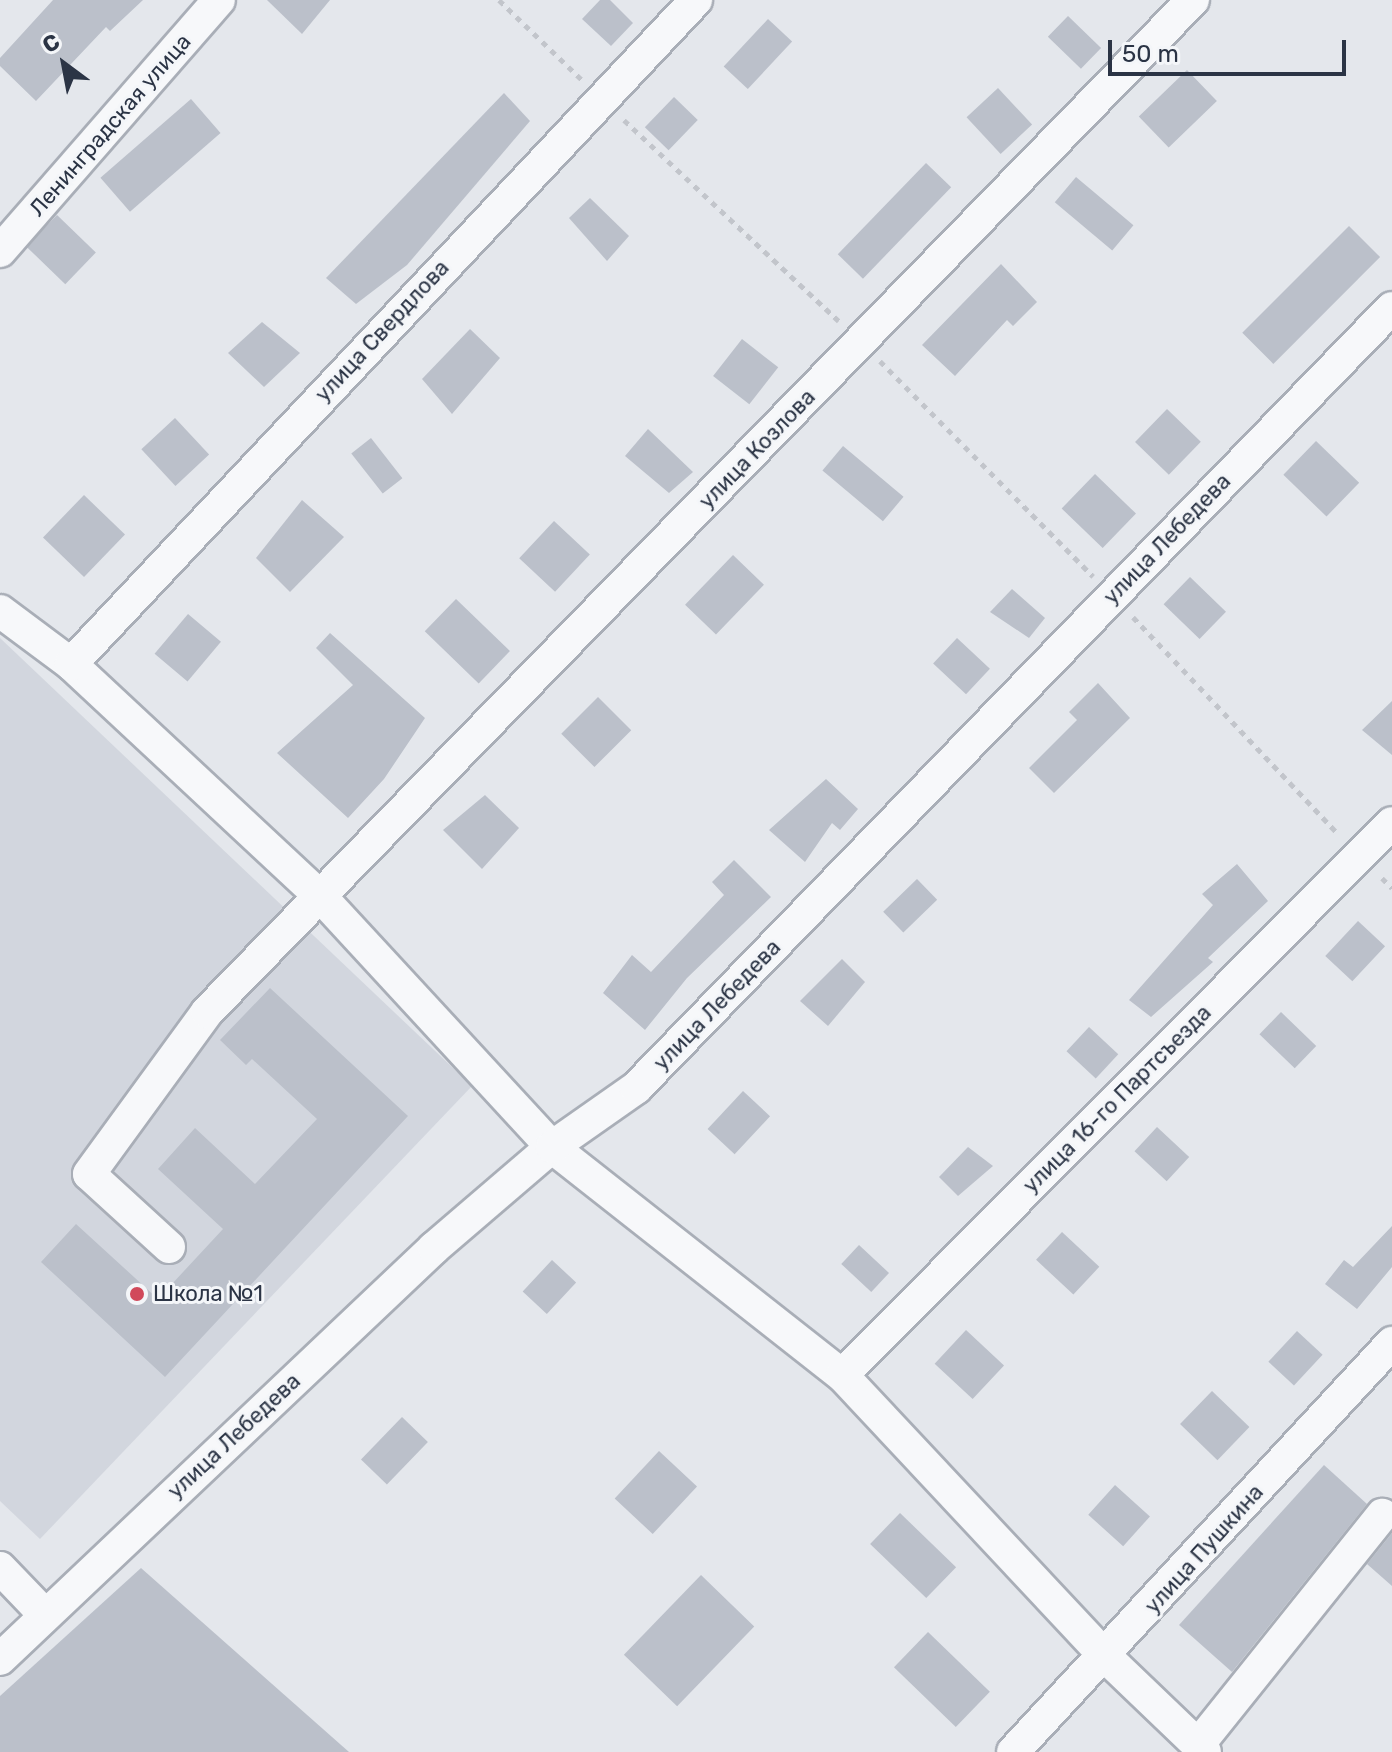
<!DOCTYPE html>
<meta charset="utf-8">
<style>
body{margin:0}
#map{position:relative;width:1392px;height:1752px;overflow:hidden;background:#e4e7ec;font-family:Rubik,sans-serif}
div>[style]{position:absolute}
.built>*{inset:0;background:#d2d6de}
.building>*{inset:0;background:#bbc0ca;transform-origin:0 0}
.path>*{height:5px;margin-top:-2.5px;transform-origin:0;background:repeating-linear-gradient(90deg,#c2c5cb 0 6px,transparent 0 12px)}
.roads{filter:drop-shadow(2px 0 #a9aeb7) drop-shadow(-2px 0 #a9aeb7) drop-shadow(0 2px #a9aeb7) drop-shadow(0 -2px #a9aeb7)}
.minor>*{height:32px;margin:-16px;padding:0 16px;transform-origin:16px;border-radius:16px;background:#f7f8fa}
.dots>*{width:22px;height:22px;translate:-50% -50%;box-sizing:border-box;border:4px solid #f4f6f9;border-radius:50%}
span{translate:-50% -50%;white-space:nowrap;text-align:center;line-height:1.15;-webkit-text-stroke:6px #f4f6f9;paint-order:stroke}
.street-label{font-size:22px;color:#2b3445}
.poi-label{font-size:22px;color:#2b3445}
.left{translate:0 -50%;text-align:left}
.north{position:absolute;left:24px;top:24px;width:80px;height:80px;-webkit-text-stroke:6px #f4f6f9;paint-order:stroke;rotate:328deg;font-size:22px;font-weight:700;line-height:32px;text-align:center;color:#2b3445}
.north::after{content:'';display:block;margin:auto;width:28px;height:36px;background:#2b3445;clip-path:polygon(50% 0,100% 100%,50% 72%,0 100%)}
.scale{position:absolute;left:1108px;top:40px;width:238px;height:36px;box-sizing:border-box;border:4px solid #2b3445;border-top:0;padding-left:10px;font-size:24px;line-height:28px;white-space:nowrap;color:#2b3445;-webkit-text-stroke:6px #f4f6f9;paint-order:stroke}
</style>
<div id="map">
<div class="built">
<div style="clip-path:polygon(0 638px,472px 1086px,40px 1539px,0 1501px)"></div>
</div>
<div class="building">
<div style="clip-path:polygon(53px 0,143px 0,110px 31px,106px 27px,36px 101px,0 66px,0 58px)"></div>
<div style="clip-path:polygon(267px 0,330px 0,302px 34px)"></div>
<div style="clip-path:polygon(600px 0,610px 0,633px 23px,611px 46px,582px 19px)"></div>
<div style="left:1068px;top:16px;width:46px;height:29px;rotate:44deg"></div>
<div style="left:768px;top:19px;width:33px;height:65px;rotate:43deg"></div>
<div style="left:1187px;top:70px;width:43px;height:67px;rotate:46deg"></div>
<div style="left:998px;top:88px;width:50px;height:43px;rotate:47deg"></div>
<div style="clip-path:polygon(504px 93px,530px 121px,407px 265px,356px 304px,326px 278px)"></div>
<div style="left:674px;top:97px;width:33px;height:42px;rotate:44deg"></div>
<div style="left:191px;top:99px;width:45px;height:120px;rotate:49deg"></div>
<div style="left:926px;top:163px;width:35px;height:127px;rotate:44deg"></div>
<div style="left:1076px;top:177px;width:75px;height:33px;rotate:40deg"></div>
<div style="clip-path:polygon(590px 198px,629px 236px,607px 261px,569px 218px)"></div>
<div style="left:57px;top:215px;width:54px;height:44px;rotate:44deg"></div>
<div style="left:1349px;top:226px;width:44px;height:151px;rotate:45deg"></div>
<div style="clip-path:polygon(1001px 264px,1037px 302px,1013px 326px,1007px 320px,955px 376px,922px 345px)"></div>
<div style="clip-path:polygon(262px 322px,300px 353px,264px 387px,228px 353px)"></div>
<div style="clip-path:polygon(470px 329px,500px 358px,452px 414px,422px 379px)"></div>
<div style="left:742px;top:339px;width:46px;height:47px;rotate:38deg"></div>
<div style="left:1167px;top:409px;width:47px;height:46px;rotate:44deg"></div>
<div style="left:175px;top:418px;width:50px;height:46px;rotate:47deg"></div>
<div style="clip-path:polygon(648px 429px,693px 472px,669px 493px,625px 456px)"></div>
<div style="left:371px;top:438px;width:51px;height:25px;rotate:52deg"></div>
<div style="left:1316px;top:441px;width:60px;height:47px;rotate:44deg"></div>
<div style="left:843px;top:446px;width:79px;height:32px;rotate:40deg"></div>
<div style="left:1095px;top:474px;width:57px;height:48px;rotate:44deg"></div>
<div style="left:84px;top:495px;width:57px;height:59px;rotate:44deg"></div>
<div style="clip-path:polygon(302px 500px,344px 537px,290px 592px,256px 558px)"></div>
<div style="left:554px;top:521px;width:49px;height:51px;rotate:43deg"></div>
<div style="left:733px;top:555px;width:43px;height:69px;rotate:44deg"></div>
<div style="left:1190px;top:577px;width:50px;height:38px;rotate:44deg"></div>
<div style="clip-path:polygon(1012px 589px,1045px 618px,1029px 638px,990px 612px)"></div>
<div style="left:456px;top:599px;width:75px;height:45px;rotate:44deg"></div>
<div style="left:188px;top:614px;width:43px;height:52px;rotate:40deg"></div>
<div style="clip-path:polygon(330px 633px,425px 718px,384px 779px,348px 818px,277px 753px,353px 685px,316px 648px)"></div>
<div style="left:957px;top:638px;width:45px;height:35px;rotate:43deg"></div>
<div style="clip-path:polygon(1098px 683px,1130px 718px,1054px 793px,1029px 768px,1077px 720px,1069px 712px)"></div>
<div style="left:598px;top:697px;width:47px;height:52px;rotate:45deg"></div>
<div style="clip-path:polygon(1392px 701px,1392px 755px,1362px 730px)"></div>
<div style="clip-path:polygon(826px 779px,858px 809px,840px 830px,832px 823px,805px 862px,769px 830px)"></div>
<div style="clip-path:polygon(485px 795px,519px 828px,482px 869px,443px 830px)"></div>
<div style="clip-path:polygon(734px 860px,771px 897px,687px 978px,645px 1030px,603px 993px,632px 955px,651px 972px,724px 895px,712px 882px)"></div>
<div style="clip-path:polygon(1237px 864px,1268px 901px,1208px 958px,1213px 962px,1151px 1017px,1129px 1000px,1213px 905px,1202px 894px)"></div>
<div style="left:917px;top:879px;width:29px;height:47px;rotate:46deg"></div>
<div style="left:1358px;top:921px;width:37px;height:48px;rotate:43deg"></div>
<div style="clip-path:polygon(842px 959px,865px 982px,828px 1026px,800px 1001px)"></div>
<div style="clip-path:polygon(270px 988px,408px 1116px,165px 1377px,41px 1262px,76px 1224px,158px 1299px,223px 1229px,158px 1169px,195px 1128px,255px 1184px,317px 1119px,252px 1059px,246px 1065px,220px 1040px)"></div>
<div style="left:1281px;top:1012px;width:49px;height:31px;rotate:44deg"></div>
<div style="left:1089px;top:1027px;width:40px;height:33px;rotate:43deg"></div>
<div style="left:743px;top:1091px;width:37px;height:52px;rotate:43deg"></div>
<div style="left:1157px;top:1127px;width:44px;height:33px;rotate:43deg"></div>
<div style="clip-path:polygon(968px 1147px,993px 1166px,958px 1196px,939px 1177px)"></div>
<div style="clip-path:polygon(1392px 1226px,1392px 1267px,1357px 1309px,1325px 1284px,1344px 1260px,1353px 1267px)"></div>
<div style="left:1062px;top:1232px;width:51px;height:38px;rotate:43deg"></div>
<div style="left:859px;top:1245px;width:41px;height:26px;rotate:43deg"></div>
<div style="left:552px;top:1260px;width:33px;height:43px;rotate:43deg"></div>
<div style="left:966px;top:1330px;width:52px;height:46px;rotate:43deg"></div>
<div style="left:1297px;top:1331px;width:35px;height:42px;rotate:43deg"></div>
<div style="left:1212px;top:1391px;width:52px;height:46px;rotate:44deg"></div>
<div style="left:402px;top:1417px;width:36px;height:59px;rotate:44deg"></div>
<div style="left:659px;top:1451px;width:52px;height:65px;rotate:43deg"></div>
<div style="clip-path:polygon(1324px 1465px,1367px 1504px,1232px 1672px,1179px 1625px)"></div>
<div style="left:1115px;top:1485px;width:47px;height:40px;rotate:42deg"></div>
<div style="left:900px;top:1513px;width:78px;height:43px;rotate:44deg"></div>
<div style="clip-path:polygon(1392px 1533px,1392px 1586px,1367px 1564px)"></div>
<div style="clip-path:polygon(141px 1568px,349px 1752px,0 1752px,0 1696px)"></div>
<div style="left:701px;top:1575px;width:74px;height:111px;rotate:44deg"></div>
<div style="left:928px;top:1632px;width:86px;height:49px;rotate:44deg"></div>
</div>
<div class="path">
<div style="left:499px;top:0;width:115px;rotate:43.9deg"></div>
<div style="left:624px;top:120px;width:294px;rotate:43.1deg"></div>
<div style="left:880px;top:361px;width:303px;rotate:45.3deg"></div>
<div style="left:1133px;top:617px;width:299px;rotate:46.6deg"></div>
<div style="left:1382px;top:878px;width:14px;rotate:45deg"></div>
</div>
<div class="roads">
<div class="minor">
<div style="left:0;top:251px;width:333px;rotate:-48.9deg"></div>
<div style="left:0;top:611px;width:89px;rotate:36.7deg"></div>
<div style="left:71px;top:664px;width:343px;rotate:43deg"></div>
<div style="left:322px;top:898px;width:339px;rotate:47.3deg"></div>
<div style="left:552px;top:1147px;width:369px;rotate:38.2deg"></div>
<div style="left:842px;top:1375px;width:386px;rotate:46.9deg"></div>
<div style="left:1106px;top:1657px;width:137px;rotate:43.8deg"></div>
<div style="left:71px;top:664px;width:912px;rotate:-46.73deg"></div>
<div style="left:169px;top:1247px;width:108px;rotate:-137.6deg"></div>
<div style="left:89px;top:1174px;width:200px;rotate:-53.9deg"></div>
<div style="left:207px;top:1012px;width:1413px;rotate:-45.75deg"></div>
<div style="left:842px;top:1375px;width:779px;rotate:-45.1deg"></div>
<div style="left:0;top:1568px;width:65px;rotate:46.2deg"></div>
<div style="left:0;top:1659px;width:598px;rotate:-43.44deg"></div>
<div style="left:434px;top:1248px;width:155px;rotate:-40.6deg"></div>
<div style="left:552px;top:1147px;width:103px;rotate:-35.1deg"></div>
<div style="left:636px;top:1088px;width:1086px;rotate:-45.9deg"></div>
<div style="left:1198px;top:1745px;width:295px;rotate:-51.3deg"></div>
<div style="left:1013px;top:1752px;width:558px;rotate:-47.18deg"></div>
</div>
</div>
<div class="dots">
<div style="left:137px;top:1294px;background:#d1495b"></div>
</div>
<div class="street-label">
<span style="left:110px;top:125px;rotate:-49deg">Ленинградская улица</span>
<span style="left:382px;top:331px;rotate:-47deg">улица Свердлова</span>
<span style="left:757px;top:449px;rotate:-46deg">улица Козлова</span>
<span style="left:1167px;top:539px;rotate:-46deg">улица Лебедева</span>
<span style="left:717px;top:1005px;rotate:-46deg">улица Лебедева</span>
<span style="left:1117px;top:1099px;rotate:-45deg">улица 16-го Партсъезда</span>
<span style="left:234px;top:1436px;rotate:-43deg">улица Лебедева</span>
<span style="left:1204px;top:1549px;rotate:-48deg">улица Пушкина</span>
</div>
<div class="poi-label">
<span class="left" style="left:153px;top:1294px">Школа №1</span>
</div>
<div class="north">С</div>
<div class="scale">50 m</div>
</div>
